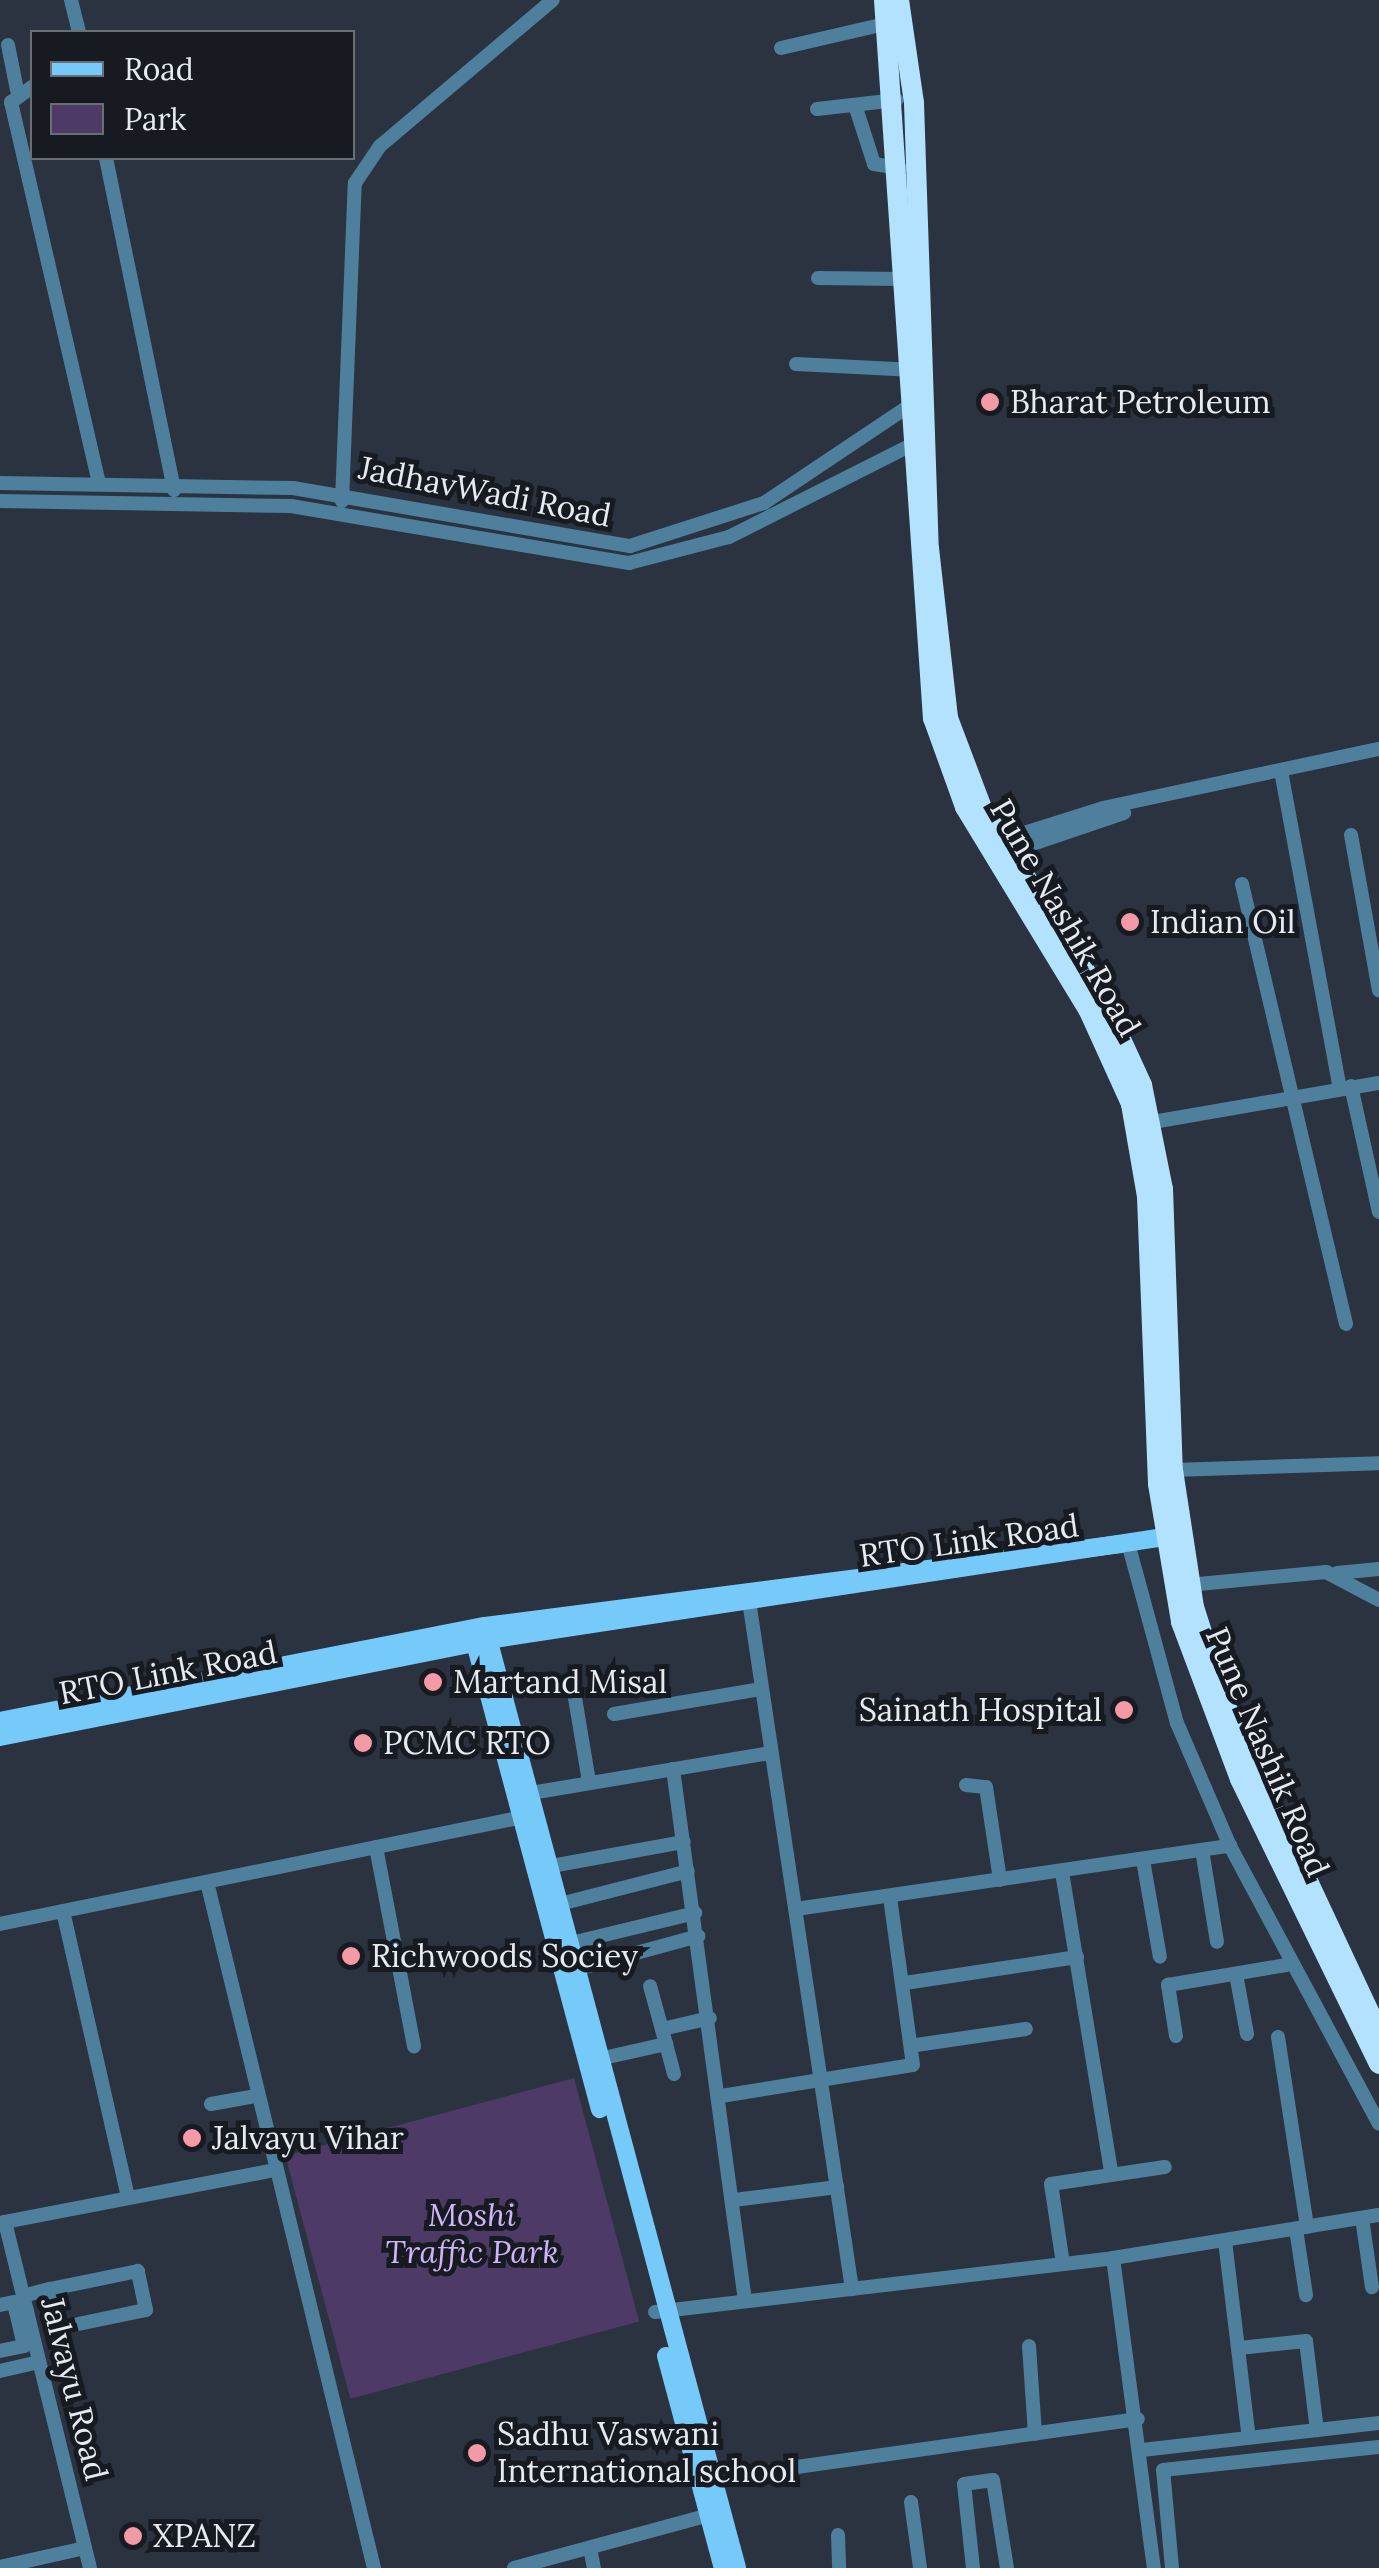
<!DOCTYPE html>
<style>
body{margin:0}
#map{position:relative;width:1379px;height:2568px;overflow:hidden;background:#2b3340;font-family:Lora,serif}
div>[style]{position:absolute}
.green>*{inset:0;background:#4d3a66;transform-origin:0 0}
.minor>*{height:14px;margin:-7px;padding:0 7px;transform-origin:7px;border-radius:7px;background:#4e809d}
.major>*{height:18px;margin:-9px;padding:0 9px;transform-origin:9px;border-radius:9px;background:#76cafa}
.highway>*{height:20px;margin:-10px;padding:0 10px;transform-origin:10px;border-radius:10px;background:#b3e2fe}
.dots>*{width:28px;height:28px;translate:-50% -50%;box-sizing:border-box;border:5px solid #171b21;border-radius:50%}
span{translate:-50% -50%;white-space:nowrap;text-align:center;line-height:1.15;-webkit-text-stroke:10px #171b21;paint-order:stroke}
.poi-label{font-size:32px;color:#e6ebf3}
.left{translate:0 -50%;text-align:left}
.right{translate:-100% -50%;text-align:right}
.street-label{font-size:32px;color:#e6ebf3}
.park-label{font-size:32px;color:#d1b3f9;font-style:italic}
.legend{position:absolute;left:30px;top:30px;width:325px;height:130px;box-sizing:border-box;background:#171b21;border:2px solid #6a6e75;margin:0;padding:12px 18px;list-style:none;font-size:30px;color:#e6ebf3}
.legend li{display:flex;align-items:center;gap:20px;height:50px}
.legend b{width:50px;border:2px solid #6a6e75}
</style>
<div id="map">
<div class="green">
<div style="left:574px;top:2078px;width:252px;height:299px;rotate:75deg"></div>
</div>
<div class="minor">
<div style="left:71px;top:0;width:33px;rotate:76deg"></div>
<div style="left:8px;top:45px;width:46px;rotate:78.7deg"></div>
<div style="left:781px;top:48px;width:111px;rotate:-13deg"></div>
<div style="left:32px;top:87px;width:26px;rotate:144deg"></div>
<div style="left:11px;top:102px;width:392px;rotate:77deg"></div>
<div style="left:855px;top:105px;width:62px;rotate:72.1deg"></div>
<div style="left:874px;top:164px;width:26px;rotate:9deg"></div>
<div style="left:817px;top:109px;width:80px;rotate:-6.5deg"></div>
<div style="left:106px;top:158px;width:339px;rotate:78.4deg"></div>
<div style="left:818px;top:278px;width:83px;rotate:0.7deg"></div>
<div style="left:796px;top:364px;width:119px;rotate:2.9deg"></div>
<div style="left:0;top:483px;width:293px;rotate:1deg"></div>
<div style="left:293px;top:488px;width:342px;rotate:9.8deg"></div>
<div style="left:630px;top:546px;width:141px;rotate:-17.8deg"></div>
<div style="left:764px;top:503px;width:182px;rotate:-33.8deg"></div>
<div style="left:0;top:501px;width:291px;rotate:1deg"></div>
<div style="left:291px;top:506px;width:343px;rotate:9.6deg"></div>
<div style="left:629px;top:563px;width:103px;rotate:-14.6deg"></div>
<div style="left:729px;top:537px;width:213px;rotate:-26.8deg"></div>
<div style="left:342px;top:501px;width:318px;rotate:-87.7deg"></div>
<div style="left:355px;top:183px;width:45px;rotate:-56deg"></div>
<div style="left:380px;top:146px;width:226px;rotate:-40.2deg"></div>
<div style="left:1281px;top:771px;width:322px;rotate:79.5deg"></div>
<div style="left:1351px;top:835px;width:158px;rotate:79.8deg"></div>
<div style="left:996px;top:842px;width:112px;rotate:-17.6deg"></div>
<div style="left:1103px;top:808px;width:282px;rotate:-12.1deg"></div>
<div style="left:1003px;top:854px;width:128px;rotate:-18.7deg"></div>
<div style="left:1242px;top:884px;width:452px;rotate:76.7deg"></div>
<div style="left:1351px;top:1086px;width:129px;rotate:77.5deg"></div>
<div style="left:1153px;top:1122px;width:229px;rotate:-9.8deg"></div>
<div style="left:1173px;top:1470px;width:206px;rotate:-1.9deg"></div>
<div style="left:1128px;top:1543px;width:187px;rotate:74.8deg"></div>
<div style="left:1177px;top:1723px;width:134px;rotate:66.7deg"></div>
<div style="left:1230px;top:1846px;width:315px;rotate:61.8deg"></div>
<div style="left:1337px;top:1573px;width:42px;rotate:-5.4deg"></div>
<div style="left:1188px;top:1585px;width:139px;rotate:-5.4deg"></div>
<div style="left:1326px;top:1572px;width:60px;rotate:27.8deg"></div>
<div style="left:748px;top:1594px;width:703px;rotate:81.49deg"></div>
<div style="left:572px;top:1680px;width:103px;rotate:80.5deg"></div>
<div style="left:614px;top:1714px;width:148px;rotate:-9.7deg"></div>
<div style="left:673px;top:1769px;width:537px;rotate:82.29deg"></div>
<div style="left:966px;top:1785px;width:20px;rotate:6deg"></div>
<div style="left:986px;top:1787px;width:94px;rotate:81.4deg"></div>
<div style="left:519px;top:1795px;width:254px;rotate:-9.5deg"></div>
<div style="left:376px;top:1847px;width:203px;rotate:79.2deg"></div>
<div style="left:1202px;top:1850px;width:93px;rotate:80.7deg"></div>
<div style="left:1143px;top:1860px;width:98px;rotate:80.1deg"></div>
<div style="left:546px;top:1867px;width:140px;rotate:-10.3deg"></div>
<div style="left:1062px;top:1872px;width:304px;rotate:80.7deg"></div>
<div style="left:207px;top:1882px;width:706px;rotate:76.32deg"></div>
<div style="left:556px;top:1905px;width:136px;rotate:-14.4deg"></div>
<div style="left:796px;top:1909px;width:439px;rotate:-8.3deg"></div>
<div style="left:63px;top:1911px;width:294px;rotate:77.2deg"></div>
<div style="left:0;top:1924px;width:539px;rotate:-11.56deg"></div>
<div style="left:567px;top:1944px;width:132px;rotate:-13.6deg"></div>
<div style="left:574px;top:1970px;width:129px;rotate:-15.3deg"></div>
<div style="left:1236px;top:1974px;width:61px;rotate:79.6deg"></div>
<div style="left:905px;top:1983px;width:174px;rotate:-8.6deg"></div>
<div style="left:662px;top:2029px;width:49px;rotate:-12.9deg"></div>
<div style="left:1176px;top:2036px;width:52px;rotate:-98.9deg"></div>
<div style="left:1168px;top:1985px;width:120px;rotate:-9.6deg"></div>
<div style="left:1278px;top:2037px;width:192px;rotate:81.3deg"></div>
<div style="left:666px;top:2044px;width:31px;rotate:75deg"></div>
<div style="left:916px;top:2045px;width:111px;rotate:-8.3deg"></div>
<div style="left:599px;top:2059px;width:69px;rotate:-12.6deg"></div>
<div style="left:666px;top:2044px;width:60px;rotate:-105.4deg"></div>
<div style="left:721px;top:2096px;width:194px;rotate:-9.2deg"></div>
<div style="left:913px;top:2065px;width:171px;rotate:-97.8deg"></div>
<div style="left:211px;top:2104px;width:46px;rotate:-10.1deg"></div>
<div style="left:734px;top:2200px;width:104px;rotate:-7.2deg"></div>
<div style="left:1362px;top:2218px;width:70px;rotate:81.8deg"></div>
<div style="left:5px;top:2222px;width:356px;rotate:76.2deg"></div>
<div style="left:0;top:2223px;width:279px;rotate:-10.9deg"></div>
<div style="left:1296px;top:2229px;width:67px;rotate:81.4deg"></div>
<div style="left:1225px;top:2241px;width:198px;rotate:83.1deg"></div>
<div style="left:1113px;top:2258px;width:313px;rotate:82.5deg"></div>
<div style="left:1063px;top:2264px;width:81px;rotate:-98.5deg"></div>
<div style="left:1051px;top:2184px;width:115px;rotate:-8.5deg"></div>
<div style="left:23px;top:2296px;width:28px;rotate:-15deg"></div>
<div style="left:50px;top:2289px;width:40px;rotate:77deg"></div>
<div style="left:59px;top:2328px;width:89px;rotate:-11.7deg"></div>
<div style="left:146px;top:2310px;width:40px;rotate:-102deg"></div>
<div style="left:138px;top:2271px;width:90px;rotate:168.4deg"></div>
<div style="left:0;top:2305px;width:14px;rotate:-12deg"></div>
<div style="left:14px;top:2302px;width:10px;rotate:79deg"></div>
<div style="left:655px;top:2312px;width:461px;rotate:-6.7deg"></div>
<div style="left:1113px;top:2258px;width:269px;rotate:-9.2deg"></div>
<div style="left:1029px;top:2346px;width:88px;rotate:86.1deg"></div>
<div style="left:1239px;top:2348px;width:67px;rotate:-6deg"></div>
<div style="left:1306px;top:2341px;width:90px;rotate:83deg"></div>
<div style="left:0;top:2351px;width:25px;rotate:-12deg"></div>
<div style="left:24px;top:2346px;width:35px;rotate:-103deg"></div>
<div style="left:16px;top:2312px;width:11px;rotate:-10deg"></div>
<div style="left:0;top:2371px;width:40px;rotate:-13deg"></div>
<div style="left:1142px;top:2450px;width:239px;rotate:-6.5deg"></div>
<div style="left:704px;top:2480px;width:438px;rotate:-8deg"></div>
<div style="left:911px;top:2502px;width:67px;rotate:82.2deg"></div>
<div style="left:838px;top:2535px;width:33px;rotate:88deg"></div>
<div style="left:590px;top:2548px;width:20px;rotate:79deg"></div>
<div style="left:0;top:2567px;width:87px;rotate:-12.6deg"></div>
<div style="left:514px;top:2568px;width:209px;rotate:-15.2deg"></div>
<div style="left:973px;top:2568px;width:84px;rotate:-96.1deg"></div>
<div style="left:964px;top:2484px;width:29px;rotate:-8deg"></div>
<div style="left:993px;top:2480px;width:89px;rotate:81deg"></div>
<div style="left:1172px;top:2568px;width:98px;rotate:-95.2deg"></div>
<div style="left:1163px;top:2470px;width:217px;rotate:-6.1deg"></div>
</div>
<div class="major">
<div style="left:486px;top:1631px;width:970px;rotate:75deg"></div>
<div style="left:472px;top:1632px;width:494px;rotate:75deg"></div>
<div style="left:0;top:1721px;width:494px;rotate:-11.1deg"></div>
<div style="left:485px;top:1626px;width:641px;rotate:-7.35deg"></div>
<div style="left:0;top:1737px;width:498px;rotate:-11.2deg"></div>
<div style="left:488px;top:1640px;width:684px;rotate:-8.66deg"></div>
<div style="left:666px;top:2356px;width:220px;rotate:75deg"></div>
</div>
<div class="highway">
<div style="left:884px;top:0;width:720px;rotate:86.1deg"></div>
<div style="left:933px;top:718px;width:95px;rotate:70.2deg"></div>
<div style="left:965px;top:807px;width:237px;rotate:58.7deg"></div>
<div style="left:1088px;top:1009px;width:104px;rotate:65.6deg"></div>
<div style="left:1131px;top:1104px;width:94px;rotate:80.2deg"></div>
<div style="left:1147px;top:1197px;width:287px;rotate:87.8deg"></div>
<div style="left:1158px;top:1484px;width:140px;rotate:80.5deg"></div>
<div style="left:1181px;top:1622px;width:168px;rotate:69.4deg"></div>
<div style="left:1240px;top:1779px;width:317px;rotate:64deg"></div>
<div style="left:899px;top:0;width:104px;rotate:81.7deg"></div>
<div style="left:914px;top:103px;width:445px;rotate:88.1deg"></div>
<div style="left:929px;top:548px;width:171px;rotate:83.6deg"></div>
<div style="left:948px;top:718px;width:96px;rotate:69.3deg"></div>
<div style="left:982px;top:808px;width:225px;rotate:57.7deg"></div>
<div style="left:1102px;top:998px;width:96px;rotate:65.3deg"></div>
<div style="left:1142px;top:1085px;width:106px;rotate:78.6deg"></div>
<div style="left:1163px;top:1189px;width:281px;rotate:88deg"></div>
<div style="left:1173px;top:1470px;width:139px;rotate:81.3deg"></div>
<div style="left:1194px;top:1607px;width:102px;rotate:72.3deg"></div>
<div style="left:1225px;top:1704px;width:363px;rotate:64.9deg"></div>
</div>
<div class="dots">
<div style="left:990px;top:402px;background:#f49aa6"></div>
<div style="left:1130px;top:922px;background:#f49aa6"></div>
<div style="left:433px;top:1682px;background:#f49aa6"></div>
<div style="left:1124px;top:1710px;background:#f49aa6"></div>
<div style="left:363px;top:1743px;background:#f49aa6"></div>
<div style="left:351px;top:1956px;background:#f49aa6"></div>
<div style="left:192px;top:2138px;background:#f49aa6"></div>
<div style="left:477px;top:2453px;background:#f49aa6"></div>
<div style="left:133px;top:2536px;background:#f49aa6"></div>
</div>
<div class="poi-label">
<span class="left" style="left:1010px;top:402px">Bharat Petroleum</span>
<span class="left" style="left:1150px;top:922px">Indian Oil</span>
<span class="left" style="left:453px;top:1682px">Martand Misal</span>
<span class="right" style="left:1102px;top:1710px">Sainath Hospital</span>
<span class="left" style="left:383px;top:1743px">PCMC RTO</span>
<span class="left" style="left:371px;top:1956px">Richwoods Sociey</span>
<span class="left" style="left:212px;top:2138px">Jalvayu Vihar</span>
<span class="left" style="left:497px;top:2453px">Sadhu Vaswani<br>International school</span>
<span class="left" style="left:153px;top:2536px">XPANZ</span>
</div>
<div class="street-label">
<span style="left:485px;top:492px;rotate:11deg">JadhavWadi Road</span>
<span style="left:1065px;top:918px;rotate:60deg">Pune Nashik Road</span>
<span style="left:969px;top:1541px;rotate:-8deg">RTO Link Road</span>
<span style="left:168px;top:1673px;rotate:-11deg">RTO Link Road</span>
<span style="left:1267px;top:1752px;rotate:67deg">Pune Nashik Road</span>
<span style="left:74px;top:2389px;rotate:76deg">Jalvayu Road</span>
</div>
<div class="park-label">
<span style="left:472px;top:2234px">Moshi<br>Traffic Park</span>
</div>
<ul class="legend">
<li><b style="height:12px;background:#76cafa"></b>Road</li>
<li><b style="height:28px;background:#4d3a66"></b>Park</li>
</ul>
</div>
